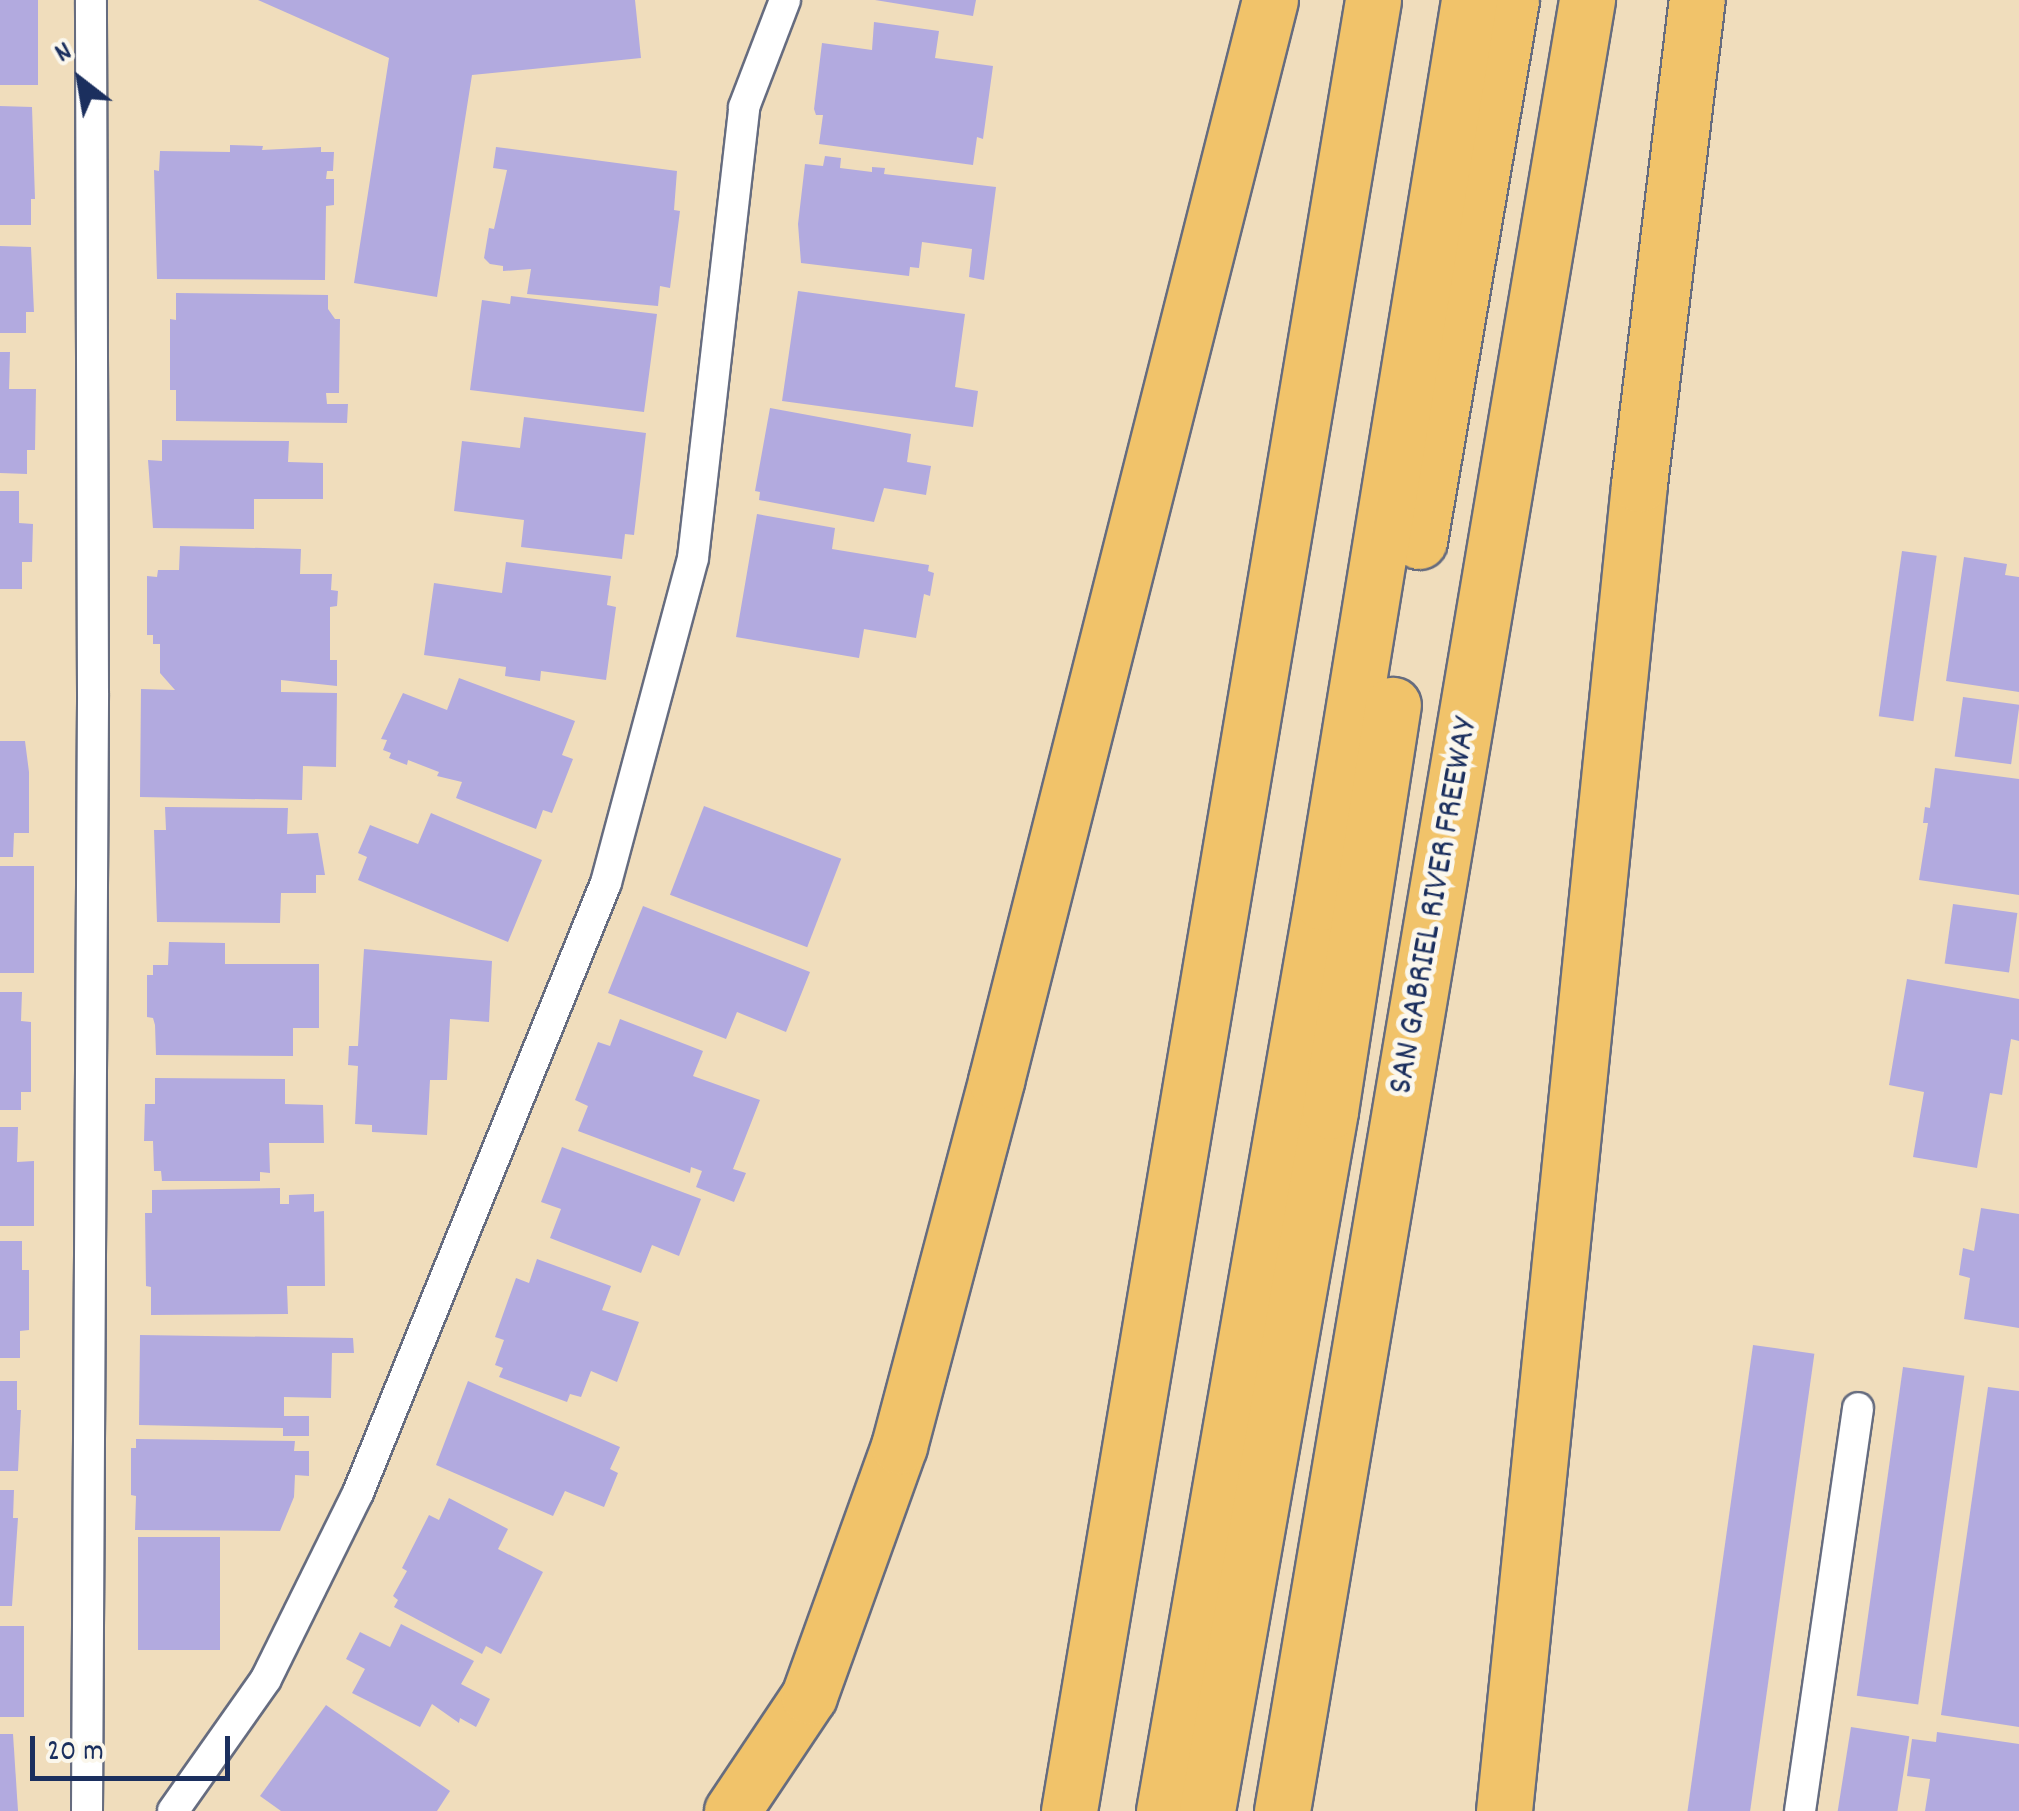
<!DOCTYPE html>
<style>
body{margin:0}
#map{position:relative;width:2019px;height:1811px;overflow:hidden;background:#f0ddbc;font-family:Dekko,sans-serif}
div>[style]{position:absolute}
.building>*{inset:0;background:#b2aadf;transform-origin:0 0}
.roads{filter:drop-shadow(2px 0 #666c7f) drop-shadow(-2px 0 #666c7f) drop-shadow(0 2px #666c7f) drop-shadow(0 -2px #666c7f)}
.service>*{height:30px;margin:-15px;padding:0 15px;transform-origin:15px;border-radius:15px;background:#fff}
.motorway>*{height:55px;margin:-27.5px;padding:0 27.5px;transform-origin:27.5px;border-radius:27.5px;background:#f1c36a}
span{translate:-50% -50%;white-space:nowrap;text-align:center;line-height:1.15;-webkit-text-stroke:10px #fbf7ec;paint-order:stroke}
.street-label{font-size:35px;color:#1b2f5e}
.north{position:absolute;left:30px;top:30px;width:100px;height:100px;-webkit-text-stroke:8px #fbf7ec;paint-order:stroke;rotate:329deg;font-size:28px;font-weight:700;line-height:40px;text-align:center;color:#1b2f5e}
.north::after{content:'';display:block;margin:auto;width:35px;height:45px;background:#1b2f5e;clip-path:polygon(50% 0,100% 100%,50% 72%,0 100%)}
.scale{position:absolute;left:30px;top:1736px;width:200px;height:45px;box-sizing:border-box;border:5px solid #1b2f5e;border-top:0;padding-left:12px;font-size:30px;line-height:35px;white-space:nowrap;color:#1b2f5e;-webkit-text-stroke:8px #fbf7ec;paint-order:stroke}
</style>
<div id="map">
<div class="building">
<div style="left:0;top:0;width:38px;height:85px"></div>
<div style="clip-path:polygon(258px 0,635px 0,641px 58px,472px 75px,437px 297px,354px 283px,389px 58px)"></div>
<div style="clip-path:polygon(875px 0,976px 0,973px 16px)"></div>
<div style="clip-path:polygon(874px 22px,939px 31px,935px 58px,993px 66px,983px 139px,977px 137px,973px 165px,819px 144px,823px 115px,816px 115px,814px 109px,822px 43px,872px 50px)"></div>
<div style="clip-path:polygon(0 106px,32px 107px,35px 199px,31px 199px,31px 225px,0 225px)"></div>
<div style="clip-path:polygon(230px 145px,263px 146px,262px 150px,321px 147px,321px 152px,334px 152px,333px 171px,327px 171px,326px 179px,334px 179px,334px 205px,326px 206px,325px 280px,157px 279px,154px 170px,159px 171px,160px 151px,230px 152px)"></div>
<div style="clip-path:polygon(496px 147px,677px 171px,674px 210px,680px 211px,670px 288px,660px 286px,658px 306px,527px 294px,531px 269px,503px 271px,503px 266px,490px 264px,484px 258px,489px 228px,494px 229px,507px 170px,493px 168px)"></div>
<div style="clip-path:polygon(825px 156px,841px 158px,840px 168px,872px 172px,872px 167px,885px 168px,884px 174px,996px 187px,984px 280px,969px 277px,972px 249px,922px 242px,919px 268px,910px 267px,909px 276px,801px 263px,798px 224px,805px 164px,823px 166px)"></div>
<div style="clip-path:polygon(0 246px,31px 247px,34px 312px,26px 312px,26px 333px,0 333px)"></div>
<div style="clip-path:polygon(798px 291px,965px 314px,955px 387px,978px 391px,973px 427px,782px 401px)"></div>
<div style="clip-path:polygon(176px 293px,328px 295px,328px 309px,335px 319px,340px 319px,339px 393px,326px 393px,327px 404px,348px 404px,347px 423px,176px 421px,176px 390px,170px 390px,170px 319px,176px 320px)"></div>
<div style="clip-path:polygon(511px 296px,657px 314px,644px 412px,470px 390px,482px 300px,510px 304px)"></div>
<div style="clip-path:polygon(0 352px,10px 352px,9px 389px,36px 389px,35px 450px,27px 450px,27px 474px,0 473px)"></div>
<div style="clip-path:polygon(770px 408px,911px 434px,907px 462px,931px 466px,926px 495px,884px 488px,874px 522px,759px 500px,760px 492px,755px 491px)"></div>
<div style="clip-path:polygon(524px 417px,646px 433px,634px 535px,625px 534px,622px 559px,521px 547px,524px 520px,454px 511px,462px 441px,520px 448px)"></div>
<div style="clip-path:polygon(162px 440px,289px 441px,288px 462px,323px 463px,323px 499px,254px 499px,254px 529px,153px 528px,148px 460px,162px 461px)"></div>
<div style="clip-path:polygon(0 491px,19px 491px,19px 523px,33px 524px,32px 562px,22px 562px,22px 589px,0 589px)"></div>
<div style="clip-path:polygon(757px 514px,835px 528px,832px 549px,929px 565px,928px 571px,934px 573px,930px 596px,924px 594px,916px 638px,864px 629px,859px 658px,736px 637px)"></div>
<div style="clip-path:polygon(180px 546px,301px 549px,300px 574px,332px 574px,331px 590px,338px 591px,337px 606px,330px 607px,330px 660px,337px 660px,337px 686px,281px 680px,281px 692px,337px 693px,336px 767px,303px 766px,302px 800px,140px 797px,141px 689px,175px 690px,160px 673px,160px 644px,153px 644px,153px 635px,147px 635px,147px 576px,157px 577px,158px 570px,179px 570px)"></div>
<div style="left:1902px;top:551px;width:35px;height:167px;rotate:8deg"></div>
<div style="clip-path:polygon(1964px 557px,2007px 564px,2005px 575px,2019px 577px,2019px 692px,1946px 681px)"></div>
<div style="clip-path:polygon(506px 562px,611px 576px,607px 605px,616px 607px,606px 680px,541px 671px,540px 681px,505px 676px,506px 667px,424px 655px,434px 583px,502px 593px)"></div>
<div style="clip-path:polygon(459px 678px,575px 721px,562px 755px,573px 759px,552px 813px,543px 810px,536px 829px,456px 798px,462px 782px,437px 776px,439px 772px,408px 760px,407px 765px,389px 758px,391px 753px,383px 750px,387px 740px,381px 739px,403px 693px,447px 710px)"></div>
<div style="left:1963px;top:697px;width:57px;height:60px;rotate:8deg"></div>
<div style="clip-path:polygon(0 741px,25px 741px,29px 772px,29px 833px,14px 833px,13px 857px,0 857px)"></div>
<div style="clip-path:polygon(1935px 768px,2019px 779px,2019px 895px,1919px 880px,1928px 823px,1923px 823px,1925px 807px,1930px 808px)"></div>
<div style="left:704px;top:806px;width:147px;height:95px;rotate:21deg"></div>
<div style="clip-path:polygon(165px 807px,288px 808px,287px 834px,318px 833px,325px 875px,316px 875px,316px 893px,281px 893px,280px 923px,157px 922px,154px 830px,166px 830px)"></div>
<div style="clip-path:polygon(431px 813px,542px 860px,508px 942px,358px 880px,367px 857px,358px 853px,370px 825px,418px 844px)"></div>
<div style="left:0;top:866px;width:34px;height:107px"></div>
<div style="left:1953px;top:904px;width:65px;height:60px;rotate:8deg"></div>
<div style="clip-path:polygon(643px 906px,810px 972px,786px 1032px,737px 1012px,726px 1039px,608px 993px)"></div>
<div style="clip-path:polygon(169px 942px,225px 943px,225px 964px,319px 964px,319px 1028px,293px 1028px,293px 1056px,156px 1055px,155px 1025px,153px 1018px,147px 1017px,147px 975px,153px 975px,153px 965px,168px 965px)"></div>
<div style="clip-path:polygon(364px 949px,492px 961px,489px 1022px,450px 1019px,447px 1080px,430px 1080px,427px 1135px,372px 1132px,372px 1125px,355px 1124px,358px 1066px,348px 1065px,349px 1046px,358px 1046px)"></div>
<div style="clip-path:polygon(1907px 979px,2019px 999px,2019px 1041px,2011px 1039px,2002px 1095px,1990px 1093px,1977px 1168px,1913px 1157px,1924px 1092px,1889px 1085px)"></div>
<div style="clip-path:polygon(0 992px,22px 992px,21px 1021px,31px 1022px,31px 1092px,21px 1092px,21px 1110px,0 1110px)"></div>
<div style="clip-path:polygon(620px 1019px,703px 1051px,693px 1076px,760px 1100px,733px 1169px,746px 1173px,734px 1202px,696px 1187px,702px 1171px,691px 1167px,690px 1173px,578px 1131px,588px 1106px,575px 1100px,598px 1042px,610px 1046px)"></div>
<div style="clip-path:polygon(155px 1078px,285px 1079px,285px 1104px,323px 1105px,324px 1143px,269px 1143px,270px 1173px,260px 1172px,260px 1181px,162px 1181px,161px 1171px,154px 1171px,153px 1141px,144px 1141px,145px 1104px,155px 1104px)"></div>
<div style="clip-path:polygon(0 1127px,18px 1127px,17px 1162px,34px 1161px,34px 1226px,0 1226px)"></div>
<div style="clip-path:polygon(562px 1147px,701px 1199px,679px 1256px,652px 1245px,641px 1273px,550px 1238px,561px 1209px,541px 1202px)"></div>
<div style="clip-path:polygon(280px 1188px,280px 1204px,289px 1204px,289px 1195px,314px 1194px,314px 1212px,324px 1211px,325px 1286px,287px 1286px,288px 1314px,151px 1315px,151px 1287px,146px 1286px,145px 1213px,152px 1213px,152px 1190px)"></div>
<div style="clip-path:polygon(1981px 1208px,2019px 1214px,2019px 1328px,1964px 1319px,1970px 1278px,1959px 1275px,1963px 1248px,1974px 1251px)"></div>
<div style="clip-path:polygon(0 1241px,22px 1241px,22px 1270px,29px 1270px,29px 1330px,20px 1331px,20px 1358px,0 1358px)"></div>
<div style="clip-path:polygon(537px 1259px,611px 1286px,602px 1310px,639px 1322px,617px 1382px,591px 1371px,581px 1397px,570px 1394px,567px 1402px,499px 1377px,503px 1368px,495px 1365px,504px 1340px,495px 1337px,516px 1278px,529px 1283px)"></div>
<div style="clip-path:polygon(140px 1335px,353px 1338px,354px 1353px,332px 1353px,331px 1398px,284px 1397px,284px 1416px,309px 1416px,309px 1436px,283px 1436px,283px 1428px,139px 1425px)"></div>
<div style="left:1753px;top:1345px;width:62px;height:471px;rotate:8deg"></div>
<div style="left:1903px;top:1367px;width:62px;height:332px;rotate:8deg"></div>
<div style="clip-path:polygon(0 1381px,17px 1381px,17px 1410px,21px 1410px,18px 1471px,0 1471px)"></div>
<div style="clip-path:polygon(468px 1381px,620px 1447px,610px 1469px,618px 1473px,604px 1507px,565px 1491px,553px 1516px,436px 1465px)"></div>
<div style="clip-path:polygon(1988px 1387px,2019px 1391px,2019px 1727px,1941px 1715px)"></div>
<div style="clip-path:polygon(136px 1439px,295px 1441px,294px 1451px,309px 1451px,309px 1476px,295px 1475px,294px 1497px,280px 1531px,135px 1530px,136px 1496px,131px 1495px,131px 1448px,136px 1448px)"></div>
<div style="clip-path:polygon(0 1490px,14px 1490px,13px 1518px,18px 1518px,12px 1606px,0 1606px)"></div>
<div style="clip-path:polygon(449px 1498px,508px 1529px,498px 1549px,543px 1572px,501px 1654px,486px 1646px,482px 1654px,394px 1607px,398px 1600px,393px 1596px,407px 1571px,402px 1568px,429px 1515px,439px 1520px)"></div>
<div style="left:138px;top:1537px;width:82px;height:113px"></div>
<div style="clip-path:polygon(401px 1624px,474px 1661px,461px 1684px,490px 1699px,476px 1727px,460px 1718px,459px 1723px,432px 1704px,420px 1727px,352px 1693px,365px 1669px,346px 1659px,360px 1632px,390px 1647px)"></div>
<div style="left:0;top:1626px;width:24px;height:91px"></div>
<div style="clip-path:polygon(326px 1705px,450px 1791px,437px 1811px,281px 1811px,260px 1796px)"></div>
<div style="left:1851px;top:1727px;width:59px;height:85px;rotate:9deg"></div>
<div style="clip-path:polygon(1937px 1732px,2019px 1744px,2019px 1811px,1925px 1811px,1930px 1779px,1907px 1776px,1912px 1739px,1936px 1742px)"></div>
<div style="clip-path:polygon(0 1734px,13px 1734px,18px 1811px,0 1811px)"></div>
</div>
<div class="roads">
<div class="service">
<div style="left:87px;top:1811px;width:1118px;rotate:-89.69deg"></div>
<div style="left:93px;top:693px;width:693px;rotate:-90.17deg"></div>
<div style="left:173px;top:1811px;width:161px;rotate:-54.8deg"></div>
<div style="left:266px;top:1679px;width:208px;rotate:-63.7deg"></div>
<div style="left:358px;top:1493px;width:658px;rotate:-67.88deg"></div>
<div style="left:606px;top:883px;width:336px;rotate:-75deg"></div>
<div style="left:693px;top:558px;width:454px;rotate:-83.5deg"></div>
<div style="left:744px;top:107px;width:115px;rotate:-69deg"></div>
<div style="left:1800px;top:1811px;width:407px;rotate:-81.8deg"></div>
</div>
<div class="motorway">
<div style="left:1419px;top:541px;width:549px;rotate:-80.35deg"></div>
<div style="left:732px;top:1811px;width:138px;rotate:-56.2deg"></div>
<div style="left:809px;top:1696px;width:266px;rotate:-70.2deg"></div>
<div style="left:899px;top:1446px;width:378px;rotate:-75.1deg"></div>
<div style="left:996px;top:1081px;width:1115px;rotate:-75.78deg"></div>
<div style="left:1069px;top:1811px;width:1836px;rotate:-80.47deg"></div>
<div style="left:1164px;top:1811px;width:923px;rotate:-80.14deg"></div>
<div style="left:1322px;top:902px;width:914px;rotate:-80.74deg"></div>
<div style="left:1207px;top:1811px;width:711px;rotate:-80.03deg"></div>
<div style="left:1330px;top:1111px;width:411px;rotate:-81.2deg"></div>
<div style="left:1282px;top:1811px;width:1837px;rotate:-80.44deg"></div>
<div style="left:1504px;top:1811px;width:1334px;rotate:-84.19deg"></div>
<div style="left:1639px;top:484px;width:487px;rotate:-83.2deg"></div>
</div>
</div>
<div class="street-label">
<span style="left:1435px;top:906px;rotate:-80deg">SAN GABRIEL RIVER FREEWAY</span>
</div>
<div class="north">N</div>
<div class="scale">20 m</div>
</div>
